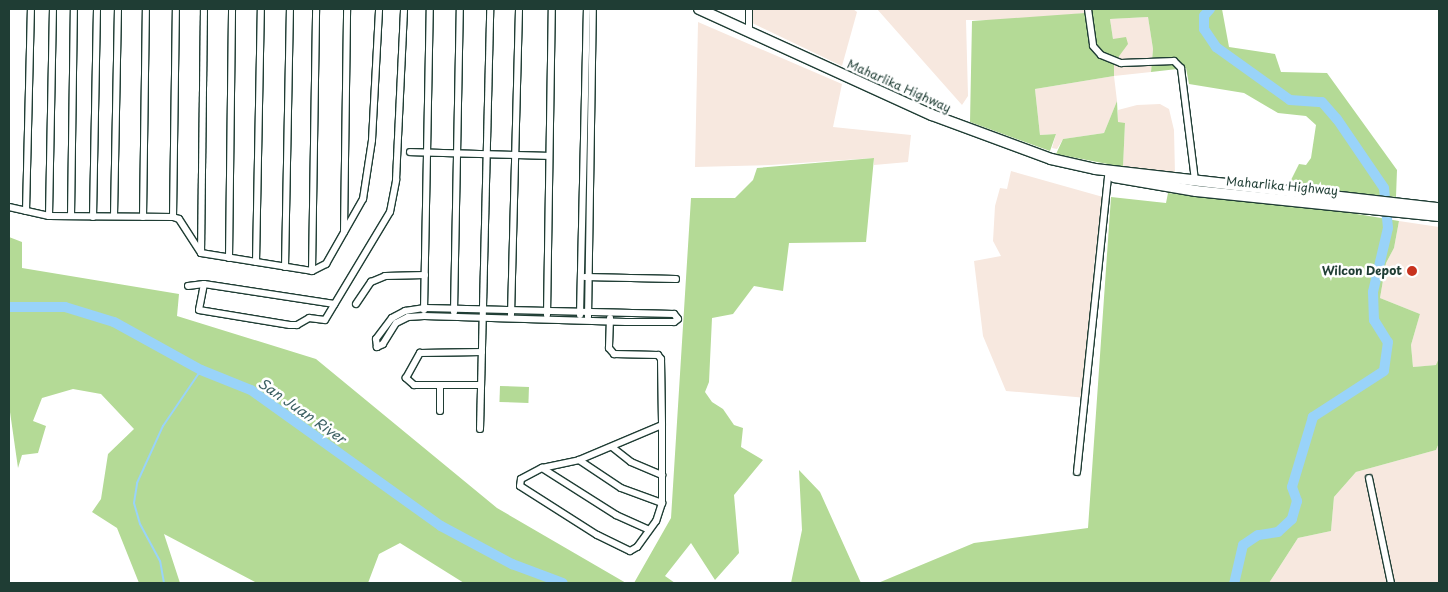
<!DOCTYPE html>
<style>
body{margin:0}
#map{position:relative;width:1448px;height:592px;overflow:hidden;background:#fff;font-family:"Playpen Sans",sans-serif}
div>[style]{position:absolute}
.built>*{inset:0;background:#f7e8df}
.green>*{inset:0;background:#b4da96;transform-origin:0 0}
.stream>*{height:2px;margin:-1px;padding:0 1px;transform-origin:1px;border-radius:1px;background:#99d3f9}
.river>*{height:10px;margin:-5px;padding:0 5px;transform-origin:5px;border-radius:5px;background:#99d3f9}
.roads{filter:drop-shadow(1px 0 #1f3d34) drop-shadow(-1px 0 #1f3d34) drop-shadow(0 1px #1f3d34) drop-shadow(0 -1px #1f3d34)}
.minor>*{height:6px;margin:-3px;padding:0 3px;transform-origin:3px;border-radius:3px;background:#fff}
.highway>*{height:10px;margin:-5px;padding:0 5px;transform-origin:5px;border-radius:5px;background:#fff}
.dots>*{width:14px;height:14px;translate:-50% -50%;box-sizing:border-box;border:2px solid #fff;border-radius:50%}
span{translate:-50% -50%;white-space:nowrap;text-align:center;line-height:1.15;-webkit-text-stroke:5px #fff;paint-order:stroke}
.street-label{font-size:12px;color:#1f3d34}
.poi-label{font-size:12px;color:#1f3d34;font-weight:700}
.right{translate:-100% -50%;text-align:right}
.water-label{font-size:14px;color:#3e6265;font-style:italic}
.frame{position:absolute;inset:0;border:10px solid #1f3d34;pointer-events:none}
</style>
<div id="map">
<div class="built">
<div style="clip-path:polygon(751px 9px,853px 9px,857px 12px,842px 66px,752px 23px)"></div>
<div style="clip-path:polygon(877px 9px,1085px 9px,1085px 13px,1018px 20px,966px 20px,968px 96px,962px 105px)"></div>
<div style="clip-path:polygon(1148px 17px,1153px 49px,1151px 72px,1114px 76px,1117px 101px,1104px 133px,1063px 139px,1057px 149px,1052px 148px,1056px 134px,1040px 135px,1035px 89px,1114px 76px,1114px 63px,1122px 48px,1113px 39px,1110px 19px)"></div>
<div style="clip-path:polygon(698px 22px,842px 84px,833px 127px,911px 135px,908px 162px,874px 165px,874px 158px,771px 165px,695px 167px)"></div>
<div style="clip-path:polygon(1160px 104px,1169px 109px,1174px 130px,1175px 174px,1123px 167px,1125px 123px,1118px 123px,1118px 110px,1137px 105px)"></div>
<div style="clip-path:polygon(1011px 171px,1103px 197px,1094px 266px,1087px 398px,1006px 391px,983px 336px,974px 261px,1001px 256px,993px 241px,995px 206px,1000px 188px,1007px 189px)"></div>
<div style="clip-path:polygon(1399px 221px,1439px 227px,1439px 358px,1437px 365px,1413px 367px,1411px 345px,1420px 314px,1380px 298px,1386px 263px,1394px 248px)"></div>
<div style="clip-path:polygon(1439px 443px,1439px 583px,1269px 583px,1298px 538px,1331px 531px,1334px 497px,1356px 472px,1436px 450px)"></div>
</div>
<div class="green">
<div style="clip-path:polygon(1089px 9px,1222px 9px,1229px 47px,1275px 54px,1281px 72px,1327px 73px,1397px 170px,1396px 197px,1288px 186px,1299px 164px,1306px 165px,1311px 158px,1316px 125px,1306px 116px,1278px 113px,1244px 93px,1189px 84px,1186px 68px,1151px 72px,1153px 49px,1148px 17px,1110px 19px,1113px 39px,1126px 37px,1128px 44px,1114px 63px,1114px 76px,1035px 89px,1040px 135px,1056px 134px,1050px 151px,970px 122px,972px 21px,1085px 13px,1090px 13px)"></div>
<div style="clip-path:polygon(1117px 101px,1118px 122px,1125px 123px,1123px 167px,1056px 154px,1063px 139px,1104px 133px)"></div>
<div style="clip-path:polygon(874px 158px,866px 242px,789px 243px,783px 291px,754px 286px,733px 314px,712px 318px,709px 382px,705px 392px,712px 402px,723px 409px,734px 425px,743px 428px,741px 447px,763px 460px,734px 495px,739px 553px,715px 580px,691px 543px,665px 576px,675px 583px,634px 583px,671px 518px,691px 198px,735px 198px,753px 180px,757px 168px)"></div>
<div style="clip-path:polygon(1168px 193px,1339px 211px,1399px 221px,1394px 248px,1386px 263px,1380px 298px,1420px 314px,1411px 345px,1413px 367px,1436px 365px,1439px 358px,1439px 443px,1436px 450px,1356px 472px,1334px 497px,1331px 531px,1298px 538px,1269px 583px,878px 583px,974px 543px,1088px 528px,1111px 197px,1166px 203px)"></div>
<div style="clip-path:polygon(9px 237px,22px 242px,22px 268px,179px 294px,177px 316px,316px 359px,497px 508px,626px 583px,464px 583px,400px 543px,379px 554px,368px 583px,257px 583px,164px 534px,180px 583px,139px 583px,117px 528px,92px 512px,101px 499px,108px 454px,134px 429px,101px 394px,73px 389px,42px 398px,33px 421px,46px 426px,38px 453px,22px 455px,18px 468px,9px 405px)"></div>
<div style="left:500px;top:386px;width:29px;height:16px;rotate:2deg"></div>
<div style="clip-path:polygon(799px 470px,820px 492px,861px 583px,791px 583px,802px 530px)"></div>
</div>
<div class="stream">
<div style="left:164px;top:583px;width:22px;rotate:-100deg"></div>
<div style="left:160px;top:561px;width:42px;rotate:-118.4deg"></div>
<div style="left:140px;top:524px;width:22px;rotate:-106deg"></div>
<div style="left:134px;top:503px;width:20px;rotate:-81deg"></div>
<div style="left:137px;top:483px;width:63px;rotate:-65.5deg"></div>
<div style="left:163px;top:426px;width:68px;rotate:-55.8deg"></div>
</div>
<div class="river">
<div style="left:1210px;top:9px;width:9px;rotate:131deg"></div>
<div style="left:1204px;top:16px;width:13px;rotate:90deg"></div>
<div style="left:1204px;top:29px;width:22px;rotate:56deg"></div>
<div style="left:1216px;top:47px;width:91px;rotate:35.6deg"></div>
<div style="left:1290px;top:100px;width:32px;rotate:4deg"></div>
<div style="left:1322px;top:102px;width:23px;rotate:49deg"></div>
<div style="left:1337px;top:119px;width:83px;rotate:55.7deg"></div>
<div style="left:1384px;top:188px;width:40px;rotate:84.3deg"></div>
<div style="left:1388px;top:228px;width:66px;rotate:103.2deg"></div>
<div style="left:1373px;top:292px;width:28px;rotate:88deg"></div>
<div style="left:1374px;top:320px;width:26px;rotate:58deg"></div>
<div style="left:1388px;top:342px;width:29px;rotate:98deg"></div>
<div style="left:1384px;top:371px;width:85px;rotate:147.1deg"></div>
<div style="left:1313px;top:417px;width:73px;rotate:106.7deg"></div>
<div style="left:1292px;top:487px;width:15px;rotate:70deg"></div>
<div style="left:1297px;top:501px;width:19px;rotate:106deg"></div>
<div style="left:1292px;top:519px;width:19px;rotate:137deg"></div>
<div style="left:1278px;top:532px;width:20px;rotate:171deg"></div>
<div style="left:1258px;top:535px;width:18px;rotate:146deg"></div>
<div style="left:1243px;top:545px;width:39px;rotate:103deg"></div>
<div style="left:9px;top:307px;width:56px"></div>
<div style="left:65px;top:307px;width:51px;rotate:17deg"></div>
<div style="left:114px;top:322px;width:99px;rotate:28.9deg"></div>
<div style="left:201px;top:370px;width:54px;rotate:21.8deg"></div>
<div style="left:251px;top:390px;width:234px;rotate:35.6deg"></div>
<div style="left:441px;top:526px;width:81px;rotate:28.2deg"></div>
<div style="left:512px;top:564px;width:54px;rotate:20.4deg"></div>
</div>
<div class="roads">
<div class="minor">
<div style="left:1088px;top:9px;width:37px;rotate:82deg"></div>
<div style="left:1093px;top:46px;width:12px;rotate:48deg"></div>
<div style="left:1101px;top:55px;width:22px;rotate:22deg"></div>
<div style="left:1121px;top:63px;width:53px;rotate:-2.2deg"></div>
<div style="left:1174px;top:61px;width:10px;rotate:45deg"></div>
<div style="left:1181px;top:68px;width:114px;rotate:82.9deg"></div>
<div style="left:749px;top:31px;width:22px;rotate:-90deg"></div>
<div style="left:410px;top:152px;width:139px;rotate:1.6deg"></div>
<div style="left:9px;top:207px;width:41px;rotate:12.7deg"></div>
<div style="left:49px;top:216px;width:124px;rotate:0.5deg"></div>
<div style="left:173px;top:217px;width:6px;rotate:18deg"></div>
<div style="left:179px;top:219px;width:40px;rotate:57.1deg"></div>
<div style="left:201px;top:253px;width:112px;rotate:9.2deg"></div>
<div style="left:312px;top:271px;width:16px;rotate:-27deg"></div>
<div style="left:326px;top:264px;width:75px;rotate:-60.4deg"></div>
<div style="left:363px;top:199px;width:60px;rotate:-81.3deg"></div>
<div style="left:372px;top:140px;width:131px;rotate:-86.9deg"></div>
<div style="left:26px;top:211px;width:202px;rotate:-88.6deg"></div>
<div style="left:49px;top:216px;width:207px;rotate:-88.9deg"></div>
<div style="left:71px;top:216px;width:207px;rotate:-89.2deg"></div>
<div style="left:114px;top:216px;width:207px;rotate:-88.9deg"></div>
<div style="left:93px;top:217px;width:208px;rotate:-88.9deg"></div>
<div style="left:143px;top:217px;width:208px;rotate:-89.2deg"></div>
<div style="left:173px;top:217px;width:208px;rotate:-89.2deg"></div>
<div style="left:344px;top:232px;width:223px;rotate:-89.2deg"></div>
<div style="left:201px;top:253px;width:244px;rotate:-89.3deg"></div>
<div style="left:229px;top:258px;width:249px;rotate:-89.3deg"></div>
<div style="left:256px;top:262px;width:253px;rotate:-88.9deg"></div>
<div style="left:285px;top:267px;width:258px;rotate:-88.9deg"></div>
<div style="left:312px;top:271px;width:262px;rotate:-89.1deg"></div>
<div style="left:585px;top:277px;width:91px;rotate:1.3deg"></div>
<div style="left:204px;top:284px;width:26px;rotate:101deg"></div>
<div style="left:199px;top:310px;width:92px;rotate:9.4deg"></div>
<div style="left:290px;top:325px;width:7px"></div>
<div style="left:297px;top:325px;width:14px;rotate:-30deg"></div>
<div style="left:309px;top:318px;width:16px;rotate:7deg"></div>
<div style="left:325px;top:320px;width:126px;rotate:-59deg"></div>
<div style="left:390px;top:212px;width:33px;rotate:-79deg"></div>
<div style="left:396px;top:180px;width:171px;rotate:-87.3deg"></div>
<div style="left:188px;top:286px;width:16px;rotate:-7deg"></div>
<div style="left:204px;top:284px;width:132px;rotate:8.7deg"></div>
<div style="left:356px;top:304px;width:27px;rotate:-56deg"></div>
<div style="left:371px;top:282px;width:15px;rotate:-23deg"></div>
<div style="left:385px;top:276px;width:40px;rotate:-1.4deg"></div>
<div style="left:425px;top:308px;width:249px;rotate:1.4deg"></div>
<div style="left:674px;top:314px;width:6px;rotate:51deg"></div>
<div style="left:678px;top:319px;width:5px;rotate:143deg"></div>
<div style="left:674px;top:322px;width:48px;rotate:180deg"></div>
<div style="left:626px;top:322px;width:202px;rotate:-178.3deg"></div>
<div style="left:424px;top:316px;width:16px;rotate:176deg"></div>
<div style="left:408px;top:317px;width:13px;rotate:153deg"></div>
<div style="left:396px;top:323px;width:25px;rotate:122deg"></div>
<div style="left:383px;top:344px;width:7px;rotate:153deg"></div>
<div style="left:377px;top:347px;width:8px;rotate:-97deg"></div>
<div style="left:376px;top:339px;width:26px;rotate:-53deg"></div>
<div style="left:392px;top:318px;width:15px;rotate:-28deg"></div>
<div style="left:405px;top:311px;width:20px;rotate:-9deg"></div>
<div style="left:424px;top:310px;width:301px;rotate:-88.9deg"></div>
<div style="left:454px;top:312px;width:303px;rotate:-88.9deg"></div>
<div style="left:511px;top:315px;width:306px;rotate:-88.5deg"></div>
<div style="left:547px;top:315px;width:306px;rotate:-89.1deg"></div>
<div style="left:580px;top:315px;width:306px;rotate:-88.7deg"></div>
<div style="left:588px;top:317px;width:308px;rotate:-89.1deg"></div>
<div style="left:610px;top:318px;width:30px;rotate:92deg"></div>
<div style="left:609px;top:348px;width:8px;rotate:50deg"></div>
<div style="left:614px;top:354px;width:44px;rotate:1.3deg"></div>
<div style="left:658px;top:355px;width:5px;rotate:53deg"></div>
<div style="left:661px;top:359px;width:66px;rotate:89.1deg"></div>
<div style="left:662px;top:425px;width:78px;rotate:90deg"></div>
<div style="left:662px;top:503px;width:19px;rotate:108deg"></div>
<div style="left:656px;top:521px;width:32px;rotate:126deg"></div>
<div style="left:637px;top:547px;width:8px;rotate:150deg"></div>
<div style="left:630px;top:551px;width:37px;rotate:-154deg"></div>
<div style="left:597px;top:535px;width:91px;rotate:-147.5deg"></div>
<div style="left:520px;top:486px;width:7px;rotate:-82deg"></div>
<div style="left:521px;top:479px;width:24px;rotate:-28deg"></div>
<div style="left:542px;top:468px;width:38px;rotate:-12deg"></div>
<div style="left:579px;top:460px;width:90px;rotate:-22.9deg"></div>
<div style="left:481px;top:385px;width:67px;rotate:180deg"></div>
<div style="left:414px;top:385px;width:11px;rotate:-139deg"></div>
<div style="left:406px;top:378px;width:29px;rotate:-61deg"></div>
<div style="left:420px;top:353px;width:62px;rotate:-0.9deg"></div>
<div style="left:440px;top:386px;width:25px;rotate:90deg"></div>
<div style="left:480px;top:429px;width:420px;rotate:-88.6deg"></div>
<div style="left:612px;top:447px;width:24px;rotate:38deg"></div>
<div style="left:631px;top:462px;width:34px;rotate:23deg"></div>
<div style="left:579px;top:460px;width:50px;rotate:33.7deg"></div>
<div style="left:621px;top:488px;width:44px;rotate:20.1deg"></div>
<div style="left:542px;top:468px;width:88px;rotate:32.4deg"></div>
<div style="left:616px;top:515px;width:36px;rotate:24deg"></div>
<div style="left:1077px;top:472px;width:304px;rotate:-84deg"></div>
<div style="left:1369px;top:478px;width:107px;rotate:78.2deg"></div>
</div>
<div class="highway">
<div style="left:699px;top:9px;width:256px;rotate:24.5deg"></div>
<div style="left:932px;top:115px;width:127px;rotate:20.3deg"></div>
<div style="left:1051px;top:159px;width:45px;rotate:12.8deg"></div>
<div style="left:1095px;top:169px;width:346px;rotate:6.5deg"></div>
<div style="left:1114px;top:177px;width:83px;rotate:9.7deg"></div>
<div style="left:1196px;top:191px;width:244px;rotate:5.9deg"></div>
</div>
</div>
<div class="dots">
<div style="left:1412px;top:271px;background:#c8321e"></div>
</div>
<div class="street-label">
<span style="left:899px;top:86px;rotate:24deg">Maharlika Highway</span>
<span style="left:1282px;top:186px;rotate:5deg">Maharlika Highway</span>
</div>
<div class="poi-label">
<span class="right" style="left:1402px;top:271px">Wilcon Depot</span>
</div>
<div class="water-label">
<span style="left:302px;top:411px;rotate:35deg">San Juan River</span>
</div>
<div class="frame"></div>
</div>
